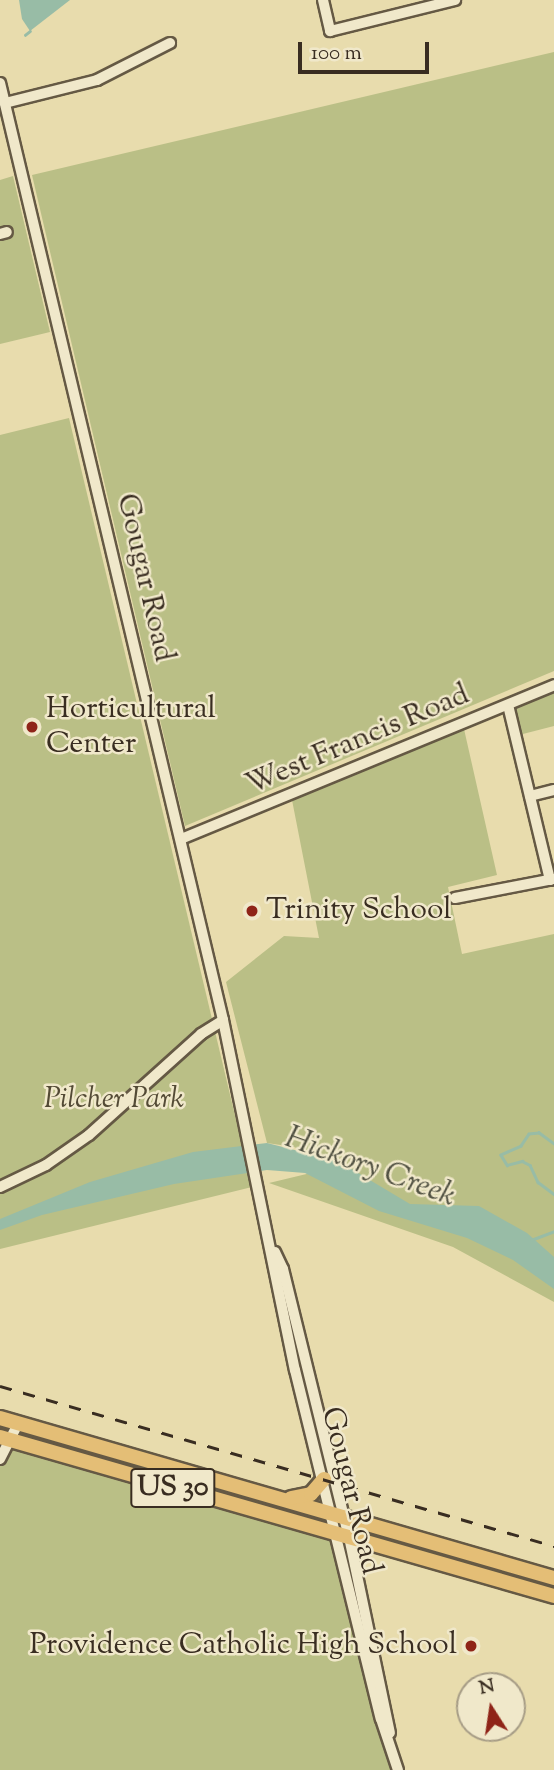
<!DOCTYPE html>
<style>
body{margin:0}
#map{position:relative;width:554px;height:1770px;overflow:hidden;background:#e8dcad;font-family:"Sorts Mill Goudy",serif}
div>[style]{position:absolute}
.green>*{inset:0;background:#babf86}
.water>*{inset:0;background:#98bca6}
.stream>*{height:2.5px;margin:-1.25px;padding:0 1.25px;transform-origin:1.25px;border-radius:1.25px;background:#98bca6}
.roads{filter:drop-shadow(2px 0 #655944) drop-shadow(-2px 0 #655944) drop-shadow(0 2px #655944) drop-shadow(0 -2px #655944)}
.minor>*{height:10px;margin:-5px;padding:0 5px;transform-origin:5px;border-radius:5px;background:#f0e8ca}
.major>*{height:14px;margin:-7px;padding:0 7px;transform-origin:7px;border-radius:7px;background:#e4be76}
.rail>*{height:2.5px;margin-top:-1.25px;transform-origin:0;background:repeating-linear-gradient(90deg,#392d21 0 12px,transparent 0 24px)}
.dots>*{width:19px;height:19px;translate:-50% -50%;box-sizing:border-box;border:4px solid #f0e8ca;border-radius:50%}
span{translate:-50% -50%;white-space:nowrap;text-align:center;line-height:1.15;-webkit-text-stroke:5px #f0e8ca;paint-order:stroke}
.shield-label span{padding:2px 5px;background:#f0e8ca;border:2px solid;border-radius:5px;-webkit-text-stroke-width:0}
.shield-label{font-size:28px;color:#392d21;font-weight:700}
.street-label{font-size:30px;color:#392d21}
.poi-label{font-size:30px;color:#392d21}
.left{translate:0 -50%;text-align:left}
.right{translate:-100% -50%;text-align:right}
.park-label{font-size:30px;color:#534a35;font-style:italic}
.water-label{font-size:32px;color:#515142;font-style:italic}
.north{position:absolute;left:456px;top:1672px;width:70px;height:70px;box-sizing:border-box;background:#f0e8ca;border:2px solid #a79d86;border-radius:50%;rotate:348deg;font-size:19px;font-weight:700;line-height:28px;text-align:center;color:#392d21}
.north::after{content:'';display:block;margin:auto;width:24px;height:32px;background:#8f2418;clip-path:polygon(50% 0,100% 100%,50% 72%,0 100%)}
.scale{position:absolute;left:298px;top:42px;width:131px;height:32px;box-sizing:border-box;border:4px solid #392d21;border-top:0;padding-left:9px;font-size:21px;line-height:24px;white-space:nowrap;color:#392d21;-webkit-text-stroke:5px #f0e8ca;paint-order:stroke}
</style>
<div id="map">
<div class="green">
<div style="clip-path:polygon(554px 52px,554px 671px,185px 826px,32px 175px)"></div>
<div style="clip-path:polygon(13px 176px,50px 332px,0 344px,0 180px)"></div>
<div style="clip-path:polygon(69px 418px,252px 1187px,0 1249px,0 435px)"></div>
<div style="clip-path:polygon(554px 689px,554px 726px,519px 735px,512px 706px)"></div>
<div style="clip-path:polygon(464px 729px,497px 875px,448px 887px,462px 954px,554px 934px,554px 1302px,453px 1247px,269px 1183px,344px 1165px,294px 1147px,267px 1143px,226px 982px,284px 936px,319px 938px,292px 800px)"></div>
<div style="clip-path:polygon(12px 1446px,333px 1536px,395px 1770px,0 1770px,0 1459px)"></div>
</div>
<div class="water">
<div style="clip-path:polygon(19px 0,70px 0,30px 31px,22px 19px)"></div>
<div style="clip-path:polygon(267px 1143px,338px 1161px,410px 1204px,479px 1206px,527px 1233px,554px 1257px,554px 1289px,513px 1260px,467px 1238px,379px 1211px,305px 1173px,267px 1170px,174px 1184px,42px 1215px,0 1230px,0 1219px,90px 1182px,193px 1152px)"></div>
</div>
<div class="stream">
<div style="left:25px;top:35px;width:6px;rotate:-39deg"></div>
<div style="left:554px;top:1144px;width:19px;rotate:-144deg"></div>
<div style="left:539px;top:1133px;width:10px;rotate:174deg"></div>
<div style="left:529px;top:1134px;width:14px;rotate:124deg"></div>
<div style="left:521px;top:1146px;width:22px;rotate:156deg"></div>
<div style="left:501px;top:1155px;width:12px;rotate:59deg"></div>
<div style="left:507px;top:1165px;width:16px;rotate:-15deg"></div>
<div style="left:522px;top:1161px;width:9px;rotate:27deg"></div>
<div style="left:530px;top:1165px;width:19px;rotate:65deg"></div>
<div style="left:538px;top:1182px;width:20px;rotate:37deg"></div>
<div style="left:531px;top:1240px;width:25px;rotate:-21deg"></div>
</div>
<div class="roads">
<div class="minor">
<div style="left:323px;top:0;width:32px;rotate:77deg"></div>
<div style="left:330px;top:31px;width:129px;rotate:-13.9deg"></div>
<div style="left:0;top:83px;width:963px;rotate:76.61deg"></div>
<div style="left:223px;top:1020px;width:357px;rotate:78.4deg"></div>
<div style="left:295px;top:1370px;width:359px;rotate:76.2deg"></div>
<div style="left:381px;top:1719px;width:54px;rotate:71.6deg"></div>
<div style="left:5px;top:103px;width:95px;rotate:-14deg"></div>
<div style="left:97px;top:80px;width:82px;rotate:-26.9deg"></div>
<div style="left:0;top:234px;width:7px;rotate:-16deg"></div>
<div style="left:508px;top:705px;width:180px;rotate:76.5deg"></div>
<div style="left:530px;top:796px;width:25px;rotate:-14deg"></div>
<div style="left:181px;top:839px;width:404px;rotate:-22.4deg"></div>
<div style="left:455px;top:898px;width:101px;rotate:-10.9deg"></div>
<div style="left:0;top:1187px;width:51px;rotate:-25.6deg"></div>
<div style="left:46px;top:1165px;width:52px;rotate:-34.9deg"></div>
<div style="left:89px;top:1135px;width:151px;rotate:-42deg"></div>
<div style="left:201px;top:1034px;width:26px;rotate:-32deg"></div>
<div style="left:275px;top:1252px;width:19px;rotate:65deg"></div>
<div style="left:283px;top:1269px;width:276px;rotate:76.2deg"></div>
<div style="left:349px;top:1537px;width:200px;rotate:78.2deg"></div>
<div style="left:0;top:1459px;width:39px;rotate:-63deg"></div>
</div>
<div class="major">
<div style="left:0;top:1418px;width:577px;rotate:16.11deg"></div>
<div style="left:0;top:1437px;width:576px;rotate:16.01deg"></div>
<div style="left:291px;top:1498px;width:20px;rotate:-11deg"></div>
<div style="left:311px;top:1494px;width:20px;rotate:-49deg"></div>
</div>
</div>
<div class="rail">
<div style="left:0;top:1386px;width:577px;rotate:16.11deg"></div>
</div>
<div class="dots">
<div style="left:32px;top:727px;background:#8f2418"></div>
<div style="left:252px;top:911px;background:#8f2418"></div>
<div style="left:471px;top:1646px;background:#8f2418"></div>
</div>
<div class="shield-label">
<span style="left:173px;top:1488px">US 30</span>
</div>
<div class="street-label">
<span style="left:144px;top:578px;rotate:77deg">Gougar Road</span>
<span style="left:358px;top:741px;rotate:-23deg">West Francis Road</span>
<span style="left:350px;top:1491px;rotate:76deg">Gougar Road</span>
</div>
<div class="poi-label">
<span class="left" style="left:46px;top:727px">Horticultural<br>Center</span>
<span class="left" style="left:266px;top:911px">Trinity School</span>
<span class="right" style="left:457px;top:1646px">Providence Catholic High School</span>
</div>
<div class="park-label">
<span style="left:114px;top:1100px">Pilcher Park</span>
</div>
<div class="water-label">
<span style="left:370px;top:1168px;rotate:20deg">Hickory Creek</span>
</div>
<div class="north">N</div>
<div class="scale">100 m</div>
</div>
